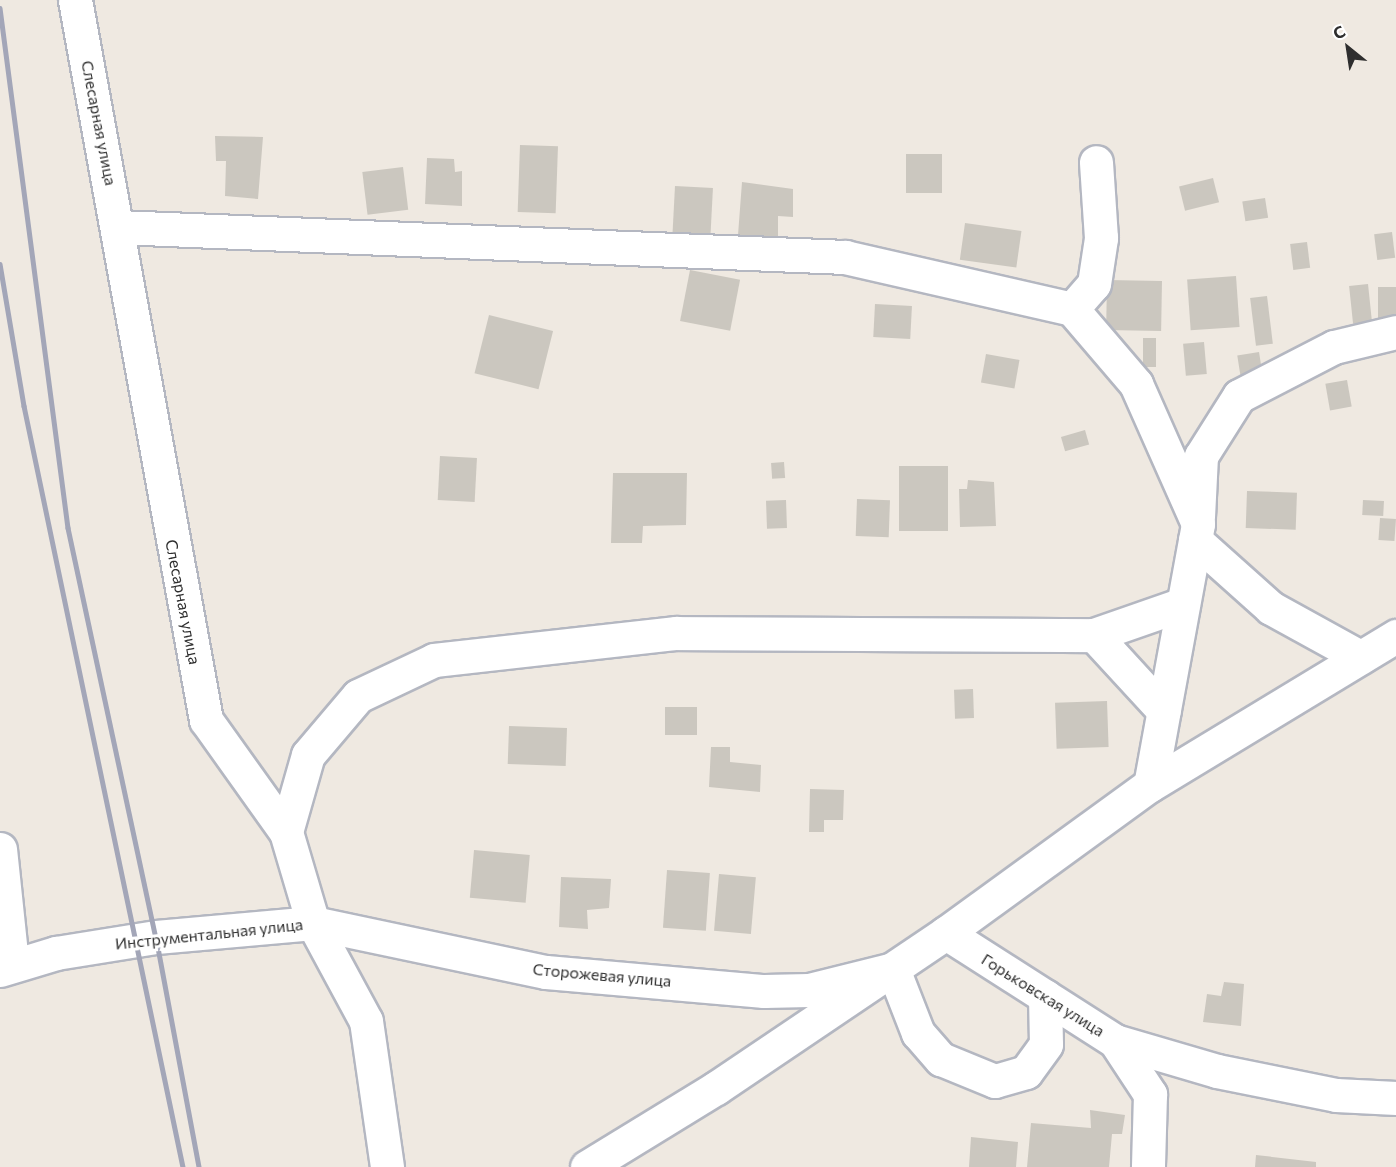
<!DOCTYPE html>
<meta charset="utf-8">
<style>
body{margin:0}
#map{position:relative;width:1396px;height:1167px;overflow:hidden;background:#efe9e1;font-family:Commissioner,sans-serif}
div>[style]{position:absolute}
.building>*{inset:0;background:#cbc7bf;transform-origin:0 0}
.roads{filter:drop-shadow(2px 0 #b4b7c1) drop-shadow(-2px 0 #b4b7c1) drop-shadow(0 2px #b4b7c1) drop-shadow(0 -2px #b4b7c1)}
.minor>*{height:33px;margin:-16.5px;padding:0 16.5px;transform-origin:16.5px;border-radius:16.5px;background:#fff}
.rail>*{height:4.5px;margin:-2.25px;padding:0 2.25px;transform-origin:2.25px;border-radius:2.25px;background:#a3a6b8}
span{translate:-50% -50%;white-space:nowrap;text-align:center;line-height:1.15;-webkit-text-stroke:6px #fff;paint-order:stroke}
.street-label{font-size:16px;color:#2e2e2e}
.north{position:absolute;left:1318px;top:18px;width:60px;height:60px;-webkit-text-stroke:4px #fff;paint-order:stroke;rotate:330deg;font-size:16px;font-weight:700;line-height:24px;text-align:center;color:#2e2e2e}
.north::after{content:'';display:block;margin:auto;width:21px;height:27px;background:#2e2e2e;clip-path:polygon(50% 0,100% 100%,50% 72%,0 100%)}
</style>
<div id="map">
<div class="building">
<div style="clip-path:polygon(215px 136px,263px 137px,258px 199px,225px 196px,226px 161px,216px 161px)"></div>
<div style="left:520px;top:145px;width:38px;height:67px;rotate:2deg"></div>
<div style="left:906px;top:154px;width:36px;height:39px"></div>
<div style="clip-path:polygon(427px 158px,454px 159px,455px 172px,462px 171px,462px 206px,425px 204px)"></div>
<div style="left:403px;top:167px;width:43px;height:41px;rotate:83deg"></div>
<div style="left:1213px;top:178px;width:25px;height:35px;rotate:76deg"></div>
<div style="clip-path:polygon(742px 182px,793px 189px,793px 217px,778px 216px,778px 239px,738px 235px)"></div>
<div style="left:675px;top:186px;width:38px;height:47px;rotate:3deg"></div>
<div style="left:1265px;top:198px;width:20px;height:23px;rotate:81deg"></div>
<div style="left:965px;top:223px;width:57px;height:37px;rotate:8deg"></div>
<div style="left:1392px;top:232px;width:26px;height:18px;rotate:83deg"></div>
<div style="left:1307px;top:242px;width:26px;height:17px;rotate:83deg"></div>
<div style="left:690px;top:270px;width:51px;height:52px;rotate:11deg"></div>
<div style="left:1236px;top:276px;width:51px;height:49px;rotate:86deg"></div>
<div style="left:1107px;top:280px;width:55px;height:50px;rotate:1deg"></div>
<div style="left:1368px;top:284px;width:38px;height:19px;rotate:84deg"></div>
<div style="left:1378px;top:287px;width:18px;height:34px"></div>
<div style="left:1267px;top:296px;width:48px;height:17px;rotate:83deg"></div>
<div style="left:875px;top:304px;width:37px;height:33px;rotate:3deg"></div>
<div style="left:489px;top:315px;width:66px;height:60px;rotate:14deg"></div>
<div style="left:1143px;top:338px;width:13px;height:29px"></div>
<div style="left:1204px;top:342px;width:32px;height:21px;rotate:85deg"></div>
<div style="left:1259px;top:352px;width:25px;height:22px;rotate:81deg"></div>
<div style="left:986px;top:354px;width:34px;height:29px;rotate:10deg"></div>
<div style="left:1347px;top:380px;width:27px;height:22px;rotate:80deg"></div>
<div style="left:1085px;top:430px;width:15px;height:25px;rotate:74deg"></div>
<div style="left:440px;top:456px;width:37px;height:44px;rotate:3deg"></div>
<div style="left:784px;top:462px;width:16px;height:13px;rotate:86deg"></div>
<div style="left:899px;top:466px;width:49px;height:65px"></div>
<div style="clip-path:polygon(613px 473px,687px 473px,686px 525px,643px 526px,642px 543px,611px 543px)"></div>
<div style="clip-path:polygon(968px 480px,994px 482px,996px 526px,960px 527px,959px 489px,967px 489px)"></div>
<div style="left:1247px;top:491px;width:50px;height:37px;rotate:2deg"></div>
<div style="left:857px;top:499px;width:33px;height:37px;rotate:2deg"></div>
<div style="left:786px;top:500px;width:28px;height:20px;rotate:88deg"></div>
<div style="left:1363px;top:500px;width:21px;height:15px;rotate:3deg"></div>
<div style="left:1380px;top:518px;width:16px;height:22px;rotate:4deg"></div>
<div style="left:973px;top:689px;width:29px;height:19px;rotate:88deg"></div>
<div style="left:1107px;top:701px;width:46px;height:52px;rotate:88deg"></div>
<div style="left:697px;top:707px;width:28px;height:32px;rotate:90deg"></div>
<div style="left:567px;top:728px;width:38px;height:58px;rotate:92deg"></div>
<div style="clip-path:polygon(711px 747px,730px 747px,730px 762px,761px 765px,760px 792px,709px 787px)"></div>
<div style="clip-path:polygon(810px 789px,844px 790px,843px 820px,824px 820px,824px 832px,809px 832px)"></div>
<div style="left:474px;top:850px;width:56px;height:48px;rotate:5deg"></div>
<div style="left:667px;top:870px;width:43px;height:58px;rotate:4deg"></div>
<div style="left:719px;top:874px;width:37px;height:57px;rotate:5deg"></div>
<div style="clip-path:polygon(561px 877px,611px 879px,609px 908px,587px 910px,588px 929px,559px 927px)"></div>
<div style="clip-path:polygon(1224px 982px,1244px 984px,1241px 1026px,1203px 1022px,1207px 994px,1221px 996px)"></div>
<div style="clip-path:polygon(1090px 1110px,1125px 1115px,1122px 1134px,1112px 1134px,1109px 1167px,1027px 1167px,1031px 1123px,1091px 1128px)"></div>
<div style="clip-path:polygon(971px 1137px,1018px 1142px,1016px 1167px,969px 1167px)"></div>
<div style="clip-path:polygon(1256px 1155px,1316px 1162px,1316px 1167px,1255px 1167px)"></div>
</div>
<div class="roads">
<div class="minor">
<div style="left:75px;top:0;width:732px;rotate:79.69deg"></div>
<div style="left:206px;top:720px;width:138px;rotate:54.5deg"></div>
<div style="left:286px;top:832px;width:95px;rotate:73.5deg"></div>
<div style="left:313px;top:923px;width:111px;rotate:61.6deg"></div>
<div style="left:366px;top:1021px;width:148px;rotate:81.8deg"></div>
<div style="left:118px;top:227px;width:728px;rotate:2.36deg"></div>
<div style="left:845px;top:257px;width:233px;rotate:12.9deg"></div>
<div style="left:1072px;top:309px;width:99px;rotate:49.5deg"></div>
<div style="left:1136px;top:384px;width:153px;rotate:66.1deg"></div>
<div style="left:1198px;top:524px;width:265px;rotate:100.4deg"></div>
<div style="left:1072px;top:309px;width:33px;rotate:-49deg"></div>
<div style="left:1094px;top:284px;width:47px;rotate:-81.3deg"></div>
<div style="left:1101px;top:238px;width:76px;rotate:-93.8deg"></div>
<div style="left:1198px;top:517px;width:61px;rotate:-87.2deg"></div>
<div style="left:1201px;top:456px;width:71px;rotate:-57.7deg"></div>
<div style="left:1239px;top:396px;width:107px;rotate:-27.3deg"></div>
<div style="left:1334px;top:347px;width:64px;rotate:-13.6deg"></div>
<div style="left:1195px;top:540px;width:102px;rotate:41.8deg"></div>
<div style="left:1271px;top:608px;width:102px;rotate:28.8deg"></div>
<div style="left:1094px;top:635px;width:103px;rotate:47.4deg"></div>
<div style="left:286px;top:832px;width:80px;rotate:-74.1deg"></div>
<div style="left:308px;top:755px;width:77px;rotate:-49.7deg"></div>
<div style="left:358px;top:696px;width:84px;rotate:-25.3deg"></div>
<div style="left:434px;top:660px;width:244px;rotate:-6.4deg"></div>
<div style="left:676px;top:633px;width:418px;rotate:0.3deg"></div>
<div style="left:1094px;top:635px;width:94px;rotate:-19.2deg"></div>
<div style="left:0;top:849px;width:116px;rotate:84deg"></div>
<div style="left:946px;top:933px;width:201px;rotate:32.6deg"></div>
<div style="left:1115px;top:1041px;width:64px;rotate:56.6deg"></div>
<div style="left:1150px;top:1094px;width:73px;rotate:91.6deg"></div>
<div style="left:0;top:970px;width:59px;rotate:-16.9deg"></div>
<div style="left:56px;top:953px;width:101px;rotate:-9.1deg"></div>
<div style="left:156px;top:937px;width:158px;rotate:-5.1deg"></div>
<div style="left:313px;top:923px;width:238px;rotate:11.9deg"></div>
<div style="left:546px;top:972px;width:219px;rotate:5deg"></div>
<div style="left:764px;top:991px;width:45px;rotate:-1.3deg"></div>
<div style="left:809px;top:990px;width:87px;rotate:-14deg"></div>
<div style="left:893px;top:969px;width:69px;rotate:68.7deg"></div>
<div style="left:918px;top:1033px;width:35px;rotate:49deg"></div>
<div style="left:941px;top:1059px;width:58px;rotate:22.2deg"></div>
<div style="left:995px;top:1081px;width:32px;rotate:-16deg"></div>
<div style="left:1026px;top:1072px;width:34px;rotate:-54deg"></div>
<div style="left:1046px;top:1044px;width:48px;rotate:-91.2deg"></div>
<div style="left:1115px;top:1041px;width:106px;rotate:16.4deg"></div>
<div style="left:1217px;top:1071px;width:121px;rotate:11.4deg"></div>
<div style="left:1336px;top:1095px;width:60px;rotate:2.9deg"></div>
<div style="left:587px;top:1167px;width:151px;rotate:-31.5deg"></div>
<div style="left:716px;top:1088px;width:277px;rotate:-34deg"></div>
<div style="left:946px;top:933px;width:252px;rotate:-36deg"></div>
<div style="left:1150px;top:785px;width:288px;rotate:-31.2deg"></div>
</div>
</div>
<div class="rail">
<div style="left:0;top:8px;width:524px;rotate:82.55deg"></div>
<div style="left:68px;top:528px;width:418px;rotate:77.9deg"></div>
<div style="left:156px;top:937px;width:234px;rotate:79.4deg"></div>
<div style="left:0;top:264px;width:144px;rotate:80.4deg"></div>
<div style="left:24px;top:406px;width:777px;rotate:78.2deg"></div>
</div>
<div class="street-label">
<span style="left:99px;top:123px;rotate:79deg">Слесарная улица</span>
<span style="left:183px;top:602px;rotate:79deg">Слесарная улица</span>
<span style="left:209px;top:934px;rotate:-6deg">Инструментальная улица</span>
<span style="left:602px;top:975px;rotate:5deg">Сторожевая улица</span>
<span style="left:1043px;top:995px;rotate:32deg">Горьковская улица</span>
</div>
<div class="north">С</div>
</div>
